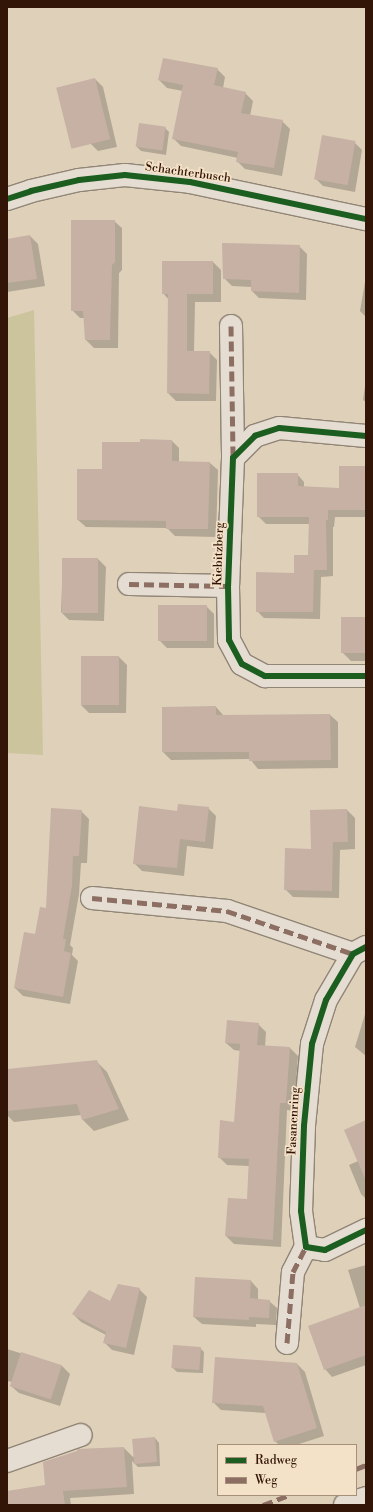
<!DOCTYPE html>
<style>
body{margin:0}
#map{position:relative;width:373px;height:1512px;overflow:hidden;background:#dfd0b9;font-family:"Libre Bodoni",serif}
div>[style]{position:absolute}
.green>*{inset:0;background:#ccc49d}
.shadow>*{inset:0;background:#0003}
.building>*{inset:0;background:#c6b1a4;transform-origin:0 0}
.roads{filter:drop-shadow(1px 0 #918576) drop-shadow(-1px 0 #918576) drop-shadow(0 1px #918576) drop-shadow(0 -1px #918576)}
.minor>*{height:22px;margin:-11px;padding:0 11px;transform-origin:11px;border-radius:11px;background:#e5ddd2}
.quiet>*{height:5px;margin-top:-2.5px;transform-origin:0;background:repeating-linear-gradient(90deg,#8d6e63 0 10px,transparent 0 15px)}
.cycleway>*{height:6px;margin:-3px;padding:0 3px;transform-origin:3px;border-radius:3px;background:#1b5e20}
span{translate:-50% -50%;white-space:nowrap;text-align:center;line-height:1.15;-webkit-text-stroke:3.5px #f4e2c8;paint-order:stroke}
.street-label{font-size:12px;color:#321507}
.frame{position:absolute;inset:0;border:8px solid #321507;pointer-events:none}
.legend{position:absolute;left:217px;top:1444px;width:140px;height:52px;box-sizing:border-box;background:#f4e2c8;border:1px solid #a6907b;margin:0;padding:5px 7px;list-style:none;font-size:12px;color:#321507}
.legend li{display:flex;align-items:center;gap:8px;height:20px}
.legend b{width:20px;border:1px solid #a6907b}
</style>
<div id="map">
<div class="green">
<div style="clip-path:polygon(34px 310px,43px 755px,7px 753px,7px 318px)"></div>
</div>
<div class="shadow">
<div style="clip-path:polygon(217px 69px,225px 77px,223px 88px,245px 93px,253px 101px,250px 116px,282px 121px,290px 129px,282px 176px,245px 169px,237px 161px,238px 158px,181px 146px,173px 138px,183px 91px,167px 88px,159px 80px)"></div>
<div style="clip-path:polygon(95px 79px,103px 87px,117px 147px,98px 151px,90px 143px)"></div>
<div style="clip-path:polygon(165px 128px,169px 132px,166px 155px,141px 151px,137px 147px)"></div>
<div style="clip-path:polygon(354px 142px,362px 150px,355px 192px,323px 186px,315px 178px)"></div>
<div style="clip-path:polygon(114px 221px,122px 228px,122px 270px,119px 273px,118px 348px,94px 348px,86px 340px,85px 318px,80px 318px,72px 310px)"></div>
<div style="clip-path:polygon(30px 236px,38px 244px,45px 286px,7px 292px,7px 240px)"></div>
<div style="clip-path:polygon(299px 246px,307px 254px,306px 300px,259px 298px,252px 291px,252px 287px,232px 286px,224px 278px)"></div>
<div style="clip-path:polygon(213px 262px,221px 270px,221px 302px,195px 302px,194px 352px,209px 352px,217px 360px,216px 401px,176px 401px,168px 393px,169px 300px,163px 293px)"></div>
<div style="clip-path:polygon(366px 276px,366px 317px,360px 311px)"></div>
<div style="clip-path:polygon(366px 379px,366px 402px,363px 400px)"></div>
<div style="clip-path:polygon(171px 440px,179px 448px,179px 462px,210px 463px,218px 470px,216px 537px,175px 536px,167px 528px,86px 527px,78px 520px,103px 470px,141px 443px)"></div>
<div style="clip-path:polygon(366px 467px,366px 517px,335px 517px,334px 527px,333px 527px,333px 576px,321px 577px,320px 619px,264px 618px,257px 611px,295px 574px,309px 556px,310px 524px,266px 524px,258px 516px,297px 474px,304px 482px,304px 488px,340px 489px)"></div>
<div style="clip-path:polygon(63px 559px,98px 559px,106px 567px,104px 621px,69px 620px,61px 612px)"></div>
<div style="clip-path:polygon(206px 606px,214px 614px,214px 648px,167px 648px,159px 640px)"></div>
<div style="clip-path:polygon(366px 618px,366px 661px,351px 661px,343px 653px)"></div>
<div style="clip-path:polygon(82px 657px,119px 657px,127px 665px,126px 713px,89px 713px,81px 705px)"></div>
<div style="clip-path:polygon(216px 707px,224px 716px,330px 715px,338px 722px,338px 768px,258px 769px,250px 759px,171px 760px,163px 752px)"></div>
<div style="clip-path:polygon(208px 808px,216px 816px,213px 849px,187px 846px,184px 876px,142px 871px,134px 863px,178px 812px)"></div>
<div style="clip-path:polygon(347px 810px,355px 818px,355px 849px,340px 850px,339px 898px,293px 897px,285px 889px,312px 850px)"></div>
<div style="clip-path:polygon(81px 811px,89px 819px,87px 863px,81px 863px,79px 894px,70px 945px,73px 948px,72px 955px,78px 961px,70px 1004px,23px 996px,15px 988px,47px 909px)"></div>
<div style="clip-path:polygon(366px 1011px,366px 1056px,355px 1047px)"></div>
<div style="clip-path:polygon(258px 1024px,266px 1032px,265px 1047px,290px 1048px,298px 1056px,294px 1111px,287px 1110px,281px 1247px,234px 1244px,226px 1236px,248px 1200px,249px 1166px,227px 1165px,219px 1157px,235px 1123px,241px 1051px,234px 1050px,226px 1043px)"></div>
<div style="clip-path:polygon(96px 1061px,107px 1072px,129px 1120px,94px 1131px,83px 1120px,81px 1115px,14px 1122px,7px 1115px,7px 1070px)"></div>
<div style="clip-path:polygon(366px 1121px,366px 1199px,361px 1194px,349px 1165px,358px 1161px)"></div>
<div style="clip-path:polygon(366px 1265px,366px 1365px,332px 1377px,325px 1369px,360px 1308px,348px 1270px)"></div>
<div style="clip-path:polygon(251px 1281px,258px 1289px,258px 1300px,269px 1301px,277px 1308px,276px 1325px,256px 1324px,256px 1327px,202px 1324px,194px 1317px)"></div>
<div style="clip-path:polygon(139px 1289px,147px 1297px,134px 1355px,112px 1350px,104px 1342px,106px 1335px,81px 1322px,73px 1314px,111px 1303px)"></div>
<div style="clip-path:polygon(200px 1348px,204px 1352px,203px 1373px,177px 1372px,173px 1368px)"></div>
<div style="clip-path:polygon(7px 1349px,62px 1366px,70px 1374px,60px 1406px,19px 1393px,11px 1386px,12px 1382px,7px 1381px)"></div>
<div style="clip-path:polygon(297px 1364px,305px 1372px,324px 1436px,296px 1445px,279px 1445px,275px 1441px,266px 1413px,221px 1410px,213px 1402px)"></div>
<div style="clip-path:polygon(155px 1438px,159px 1443px,160px 1466px,138px 1467px,132px 1461px,134px 1494px,70px 1498px,71px 1505px,7px 1505px,7px 1492px,46px 1486px,78px 1452px,124px 1448px,133px 1457px)"></div>
</div>
<div class="building">
<div style="clip-path:polygon(163px 58px,218px 68px,214px 85px,246px 92px,241px 113px,283px 120px,274px 168px,236px 162px,238px 152px,172px 139px,183px 85px,158px 80px)"></div>
<div style="left:95px;top:78px;width:63px;height:40px;rotate:76deg"></div>
<div style="left:139px;top:123px;width:27px;height:24px;rotate:8deg"></div>
<div style="left:322px;top:135px;width:34px;height:45px;rotate:10deg"></div>
<div style="clip-path:polygon(71px 220px,115px 220px,115px 262px,112px 265px,110px 340px,85px 340px,83px 311px,71px 311px)"></div>
<div style="clip-path:polygon(30px 235px,37px 279px,7px 283px,7px 239px)"></div>
<div style="clip-path:polygon(222px 243px,300px 245px,299px 293px,251px 291px,251px 280px,223px 279px)"></div>
<div style="clip-path:polygon(162px 261px,213px 261px,213px 294px,187px 294px,187px 351px,210px 351px,209px 394px,167px 393px,168px 294px,162px 294px)"></div>
<div style="clip-path:polygon(140px 439px,172px 440px,172px 461px,210px 462px,208px 529px,166px 529px,166px 521px,77px 520px,77px 469px,102px 469px,102px 442px,140px 442px)"></div>
<div style="clip-path:polygon(339px 466px,366px 466px,366px 510px,328px 510px,328px 520px,326px 520px,327px 570px,314px 570px,313px 612px,256px 612px,256px 572px,294px 573px,294px 555px,308px 555px,309px 517px,257px 517px,257px 473px,298px 473px,298px 486px,339px 488px)"></div>
<div style="left:62px;top:558px;width:36px;height:55px"></div>
<div style="left:158px;top:605px;width:49px;height:36px"></div>
<div style="left:341px;top:617px;width:25px;height:36px"></div>
<div style="left:81px;top:656px;width:38px;height:49px"></div>
<div style="clip-path:polygon(216px 706px,216px 715px,330px 714px,331px 760px,249px 761px,249px 752px,162px 752px,162px 707px)"></div>
<div style="clip-path:polygon(178px 804px,209px 807px,205px 842px,180px 839px,177px 868px,133px 864px,139px 806px,177px 811px)"></div>
<div style="clip-path:polygon(51px 808px,82px 810px,79px 856px,73px 856px,72px 886px,63px 939px,66px 939px,64px 951px,71px 953px,63px 997px,14px 988px,24px 932px,35px 934px,40px 907px,46px 908px)"></div>
<div style="clip-path:polygon(347px 809px,348px 842px,333px 842px,332px 891px,284px 890px,285px 848px,311px 849px,310px 810px)"></div>
<div style="clip-path:polygon(227px 1020px,259px 1023px,257px 1045px,242px 1044px,290px 1047px,286px 1103px,280px 1103px,273px 1240px,225px 1236px,228px 1198px,247px 1199px,249px 1159px,218px 1158px,220px 1120px,234px 1122px,240px 1044px,225px 1043px)"></div>
<div style="clip-path:polygon(97px 1060px,119px 1109px,82px 1120px,77px 1104px,7px 1111px,7px 1069px)"></div>
<div style="clip-path:polygon(366px 1120px,366px 1181px,344px 1130px)"></div>
<div style="clip-path:polygon(195px 1277px,251px 1280px,250px 1298px,270px 1300px,269px 1318px,249px 1317px,249px 1320px,193px 1317px)"></div>
<div style="clip-path:polygon(118px 1284px,140px 1288px,126px 1348px,103px 1343px,106px 1332px,72px 1314px,89px 1290px,110px 1301px)"></div>
<div style="clip-path:polygon(366px 1305px,366px 1355px,324px 1370px,308px 1326px)"></div>
<div style="left:173px;top:1345px;width:28px;height:23px;rotate:4deg"></div>
<div style="left:21px;top:1352px;width:43px;height:36px;rotate:18deg"></div>
<div style="clip-path:polygon(215px 1357px,297px 1363px,317px 1428px,274px 1442px,263px 1406px,212px 1403px)"></div>
<div style="left:155px;top:1437px;width:25px;height:23px;rotate:85deg"></div>
<div style="clip-path:polygon(124px 1447px,127px 1487px,63px 1491px,65px 1505px,7px 1505px,7px 1491px,45px 1485px,43px 1462px,77px 1451px,78px 1449px)"></div>
</div>
<div class="roads">
<div class="minor">
<div style="left:7px;top:199px;width:25px;rotate:-18deg"></div>
<div style="left:31px;top:191px;width:49px;rotate:-12.9deg"></div>
<div style="left:79px;top:180px;width:46px;rotate:-6.2deg"></div>
<div style="left:125px;top:175px;width:65px;rotate:6.1deg"></div>
<div style="left:190px;top:182px;width:180px;rotate:11.9deg"></div>
<div style="left:231px;top:326px;width:132px;rotate:89.1deg"></div>
<div style="left:366px;top:436px;width:87px;rotate:-174.7deg"></div>
<div style="left:279px;top:428px;width:25px;rotate:162deg"></div>
<div style="left:255px;top:436px;width:31px;rotate:135deg"></div>
<div style="left:233px;top:458px;width:128px;rotate:92.2deg"></div>
<div style="left:228px;top:586px;width:54px;rotate:88.9deg"></div>
<div style="left:229px;top:640px;width:27px;rotate:62deg"></div>
<div style="left:242px;top:664px;width:26px;rotate:28deg"></div>
<div style="left:265px;top:676px;width:101px"></div>
<div style="left:129px;top:584px;width:99px;rotate:1.2deg"></div>
<div style="left:92px;top:898px;width:136px;rotate:5.5deg"></div>
<div style="left:227px;top:911px;width:133px;rotate:18.8deg"></div>
<div style="left:366px;top:947px;width:15px;rotate:152deg"></div>
<div style="left:353px;top:954px;width:53px;rotate:120.4deg"></div>
<div style="left:326px;top:1000px;width:46px;rotate:107.7deg"></div>
<div style="left:312px;top:1044px;width:82px;rotate:95.6deg"></div>
<div style="left:304px;top:1126px;width:85px;rotate:92deg"></div>
<div style="left:301px;top:1211px;width:36px;rotate:82deg"></div>
<div style="left:306px;top:1247px;width:19px;rotate:9deg"></div>
<div style="left:325px;top:1250px;width:46px;rotate:-26deg"></div>
<div style="left:287px;top:1343px;width:71px;rotate:-85.2deg"></div>
<div style="left:293px;top:1272px;width:28px;rotate:-63deg"></div>
<div style="left:7px;top:1461px;width:78px;rotate:-19.4deg"></div>
<div style="left:345px;top:1505px;width:22px;rotate:-18deg"></div>
</div>
</div>
<div class="quiet">
<div style="left:231px;top:326px;width:132px;rotate:89.1deg"></div>
<div style="left:129px;top:584px;width:99px;rotate:1.2deg"></div>
<div style="left:92px;top:898px;width:136px;rotate:5.5deg"></div>
<div style="left:227px;top:911px;width:133px;rotate:18.8deg"></div>
<div style="left:287px;top:1343px;width:71px;rotate:-85.2deg"></div>
<div style="left:293px;top:1272px;width:28px;rotate:-63deg"></div>
<div style="left:356px;top:1469px;width:11px;rotate:-22deg"></div>
<div style="left:263px;top:1505px;width:28px;rotate:-21deg"></div>
</div>
<div class="cycleway">
<div style="left:7px;top:199px;width:25px;rotate:-18deg"></div>
<div style="left:31px;top:191px;width:49px;rotate:-12.9deg"></div>
<div style="left:79px;top:180px;width:46px;rotate:-6.2deg"></div>
<div style="left:125px;top:175px;width:65px;rotate:6.1deg"></div>
<div style="left:190px;top:182px;width:180px;rotate:11.9deg"></div>
<div style="left:366px;top:436px;width:87px;rotate:-174.7deg"></div>
<div style="left:279px;top:428px;width:25px;rotate:162deg"></div>
<div style="left:255px;top:436px;width:31px;rotate:135deg"></div>
<div style="left:233px;top:458px;width:128px;rotate:92.2deg"></div>
<div style="left:228px;top:586px;width:54px;rotate:88.9deg"></div>
<div style="left:229px;top:640px;width:27px;rotate:62deg"></div>
<div style="left:242px;top:664px;width:26px;rotate:28deg"></div>
<div style="left:265px;top:676px;width:101px"></div>
<div style="left:366px;top:947px;width:15px;rotate:152deg"></div>
<div style="left:353px;top:954px;width:53px;rotate:120.4deg"></div>
<div style="left:326px;top:1000px;width:46px;rotate:107.7deg"></div>
<div style="left:312px;top:1044px;width:82px;rotate:95.6deg"></div>
<div style="left:304px;top:1126px;width:85px;rotate:92deg"></div>
<div style="left:301px;top:1211px;width:36px;rotate:82deg"></div>
<div style="left:306px;top:1247px;width:19px;rotate:9deg"></div>
<div style="left:325px;top:1250px;width:46px;rotate:-26deg"></div>
</div>
<div class="street-label">
<span style="left:188px;top:173px;rotate:8deg">Schachterbusch</span>
<span style="left:219px;top:554px;rotate:-88deg">Kiebitzberg</span>
<span style="left:294px;top:1121px;rotate:-87deg">Fasanenring</span>
</div>
<div class="frame"></div>
<ul class="legend">
<li><b style="height:5px;background:#1b5e20"></b>Radweg</li>
<li><b style="height:5px;background:#8d6e63"></b>Weg</li>
</ul>
</div>
